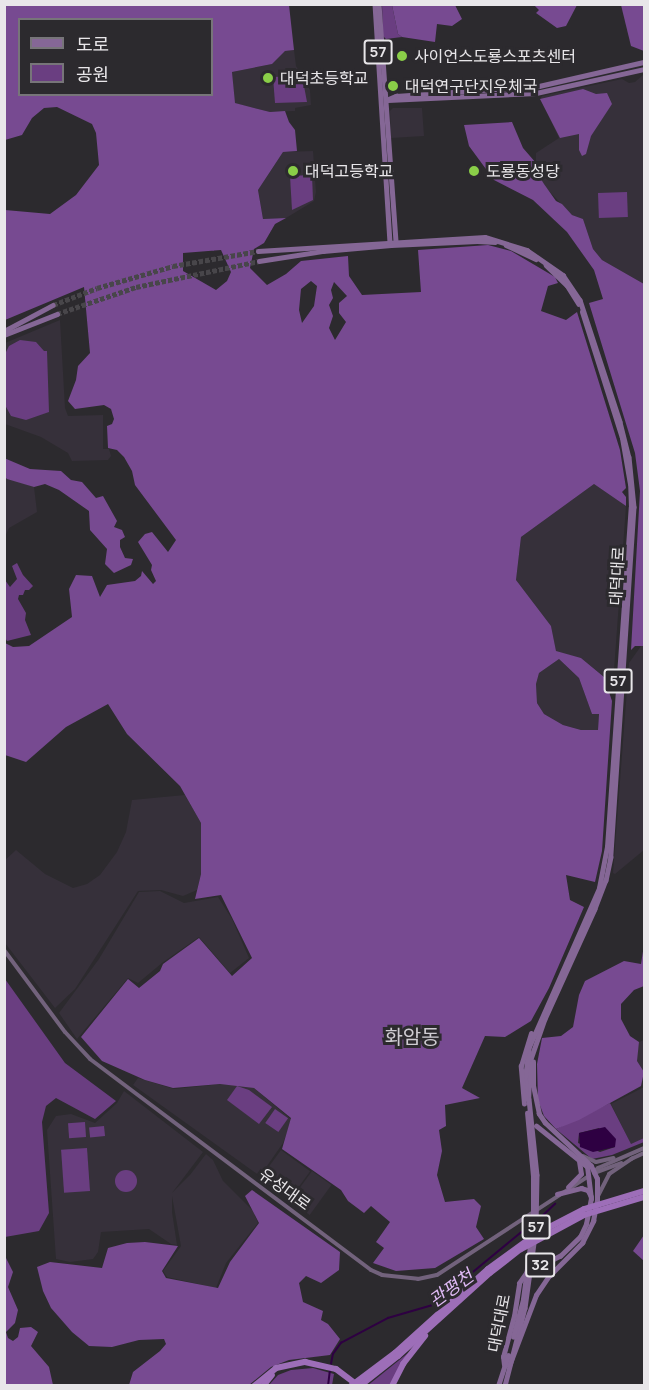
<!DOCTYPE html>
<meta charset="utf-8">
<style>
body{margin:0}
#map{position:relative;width:649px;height:1390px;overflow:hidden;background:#2c2a2e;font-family:Manrope,"Noto Sans KR",sans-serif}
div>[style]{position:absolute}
.built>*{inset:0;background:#36303a;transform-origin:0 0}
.green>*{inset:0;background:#6a3e81;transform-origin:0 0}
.round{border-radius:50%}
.forest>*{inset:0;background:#774a91}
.water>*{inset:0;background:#2e0042}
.stream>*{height:1.5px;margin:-0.75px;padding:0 0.75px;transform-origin:0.75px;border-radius:0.75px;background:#2e0042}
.primary-tunnel>*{height:4.5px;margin-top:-2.25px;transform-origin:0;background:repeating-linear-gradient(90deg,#48464a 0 4.5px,transparent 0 6.5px)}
.secondary>*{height:4px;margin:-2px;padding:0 2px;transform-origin:2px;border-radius:2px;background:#72627c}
.primary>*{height:4.5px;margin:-2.25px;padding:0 2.25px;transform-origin:2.25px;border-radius:2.25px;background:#856796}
.motorway>*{height:6px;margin:-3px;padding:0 3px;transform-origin:3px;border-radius:3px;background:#9d6eb8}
.dots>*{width:16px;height:16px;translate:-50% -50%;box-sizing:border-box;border:3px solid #2c2a2e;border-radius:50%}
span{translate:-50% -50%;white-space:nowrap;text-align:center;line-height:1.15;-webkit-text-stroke:6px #2c2a2e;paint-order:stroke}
.shield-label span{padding:2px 4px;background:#2c2a2e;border:2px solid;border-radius:4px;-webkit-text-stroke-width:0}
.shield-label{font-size:15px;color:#e8e6e9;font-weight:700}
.poi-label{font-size:16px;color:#e8e6e9}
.left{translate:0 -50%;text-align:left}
.street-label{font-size:16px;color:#e8e6e9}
.water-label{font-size:18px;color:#dfbaf5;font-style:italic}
.quarter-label{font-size:20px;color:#cfccd2}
.frame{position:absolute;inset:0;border:6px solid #e8e6e9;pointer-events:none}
.legend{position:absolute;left:18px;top:18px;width:195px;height:78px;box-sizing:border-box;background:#2c2a2e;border:2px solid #777579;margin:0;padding:8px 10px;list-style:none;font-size:18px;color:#e8e6e9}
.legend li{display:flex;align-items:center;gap:12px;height:30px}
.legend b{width:30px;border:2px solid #777579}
</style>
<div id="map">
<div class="built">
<div style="clip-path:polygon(294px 50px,296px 66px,310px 90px,311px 105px,295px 108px,295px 111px,270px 112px,234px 103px,232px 72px,272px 64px,285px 51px)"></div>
<div style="clip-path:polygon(644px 74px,644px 284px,602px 260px,593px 249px,583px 219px,572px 215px,546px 188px,536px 171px,536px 153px,559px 138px,540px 99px,542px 96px,622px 79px,629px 83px,635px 82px)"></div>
<div style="clip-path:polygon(393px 108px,422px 108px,424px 136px,391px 138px,390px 111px)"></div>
<div style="clip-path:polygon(313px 151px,316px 192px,314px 201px,286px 218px,263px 219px,258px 190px,283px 152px)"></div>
<div style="clip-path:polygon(60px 320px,65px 408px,68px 416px,103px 415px,103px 449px,109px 449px,111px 456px,108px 460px,72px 461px,68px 453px,41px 437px,5px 424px,5px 343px)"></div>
<div style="clip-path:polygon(5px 477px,34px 487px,37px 512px,9px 528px,5px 537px)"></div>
<div style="clip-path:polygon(594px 484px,626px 506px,613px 684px,581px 658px,556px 652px,551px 626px,516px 580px,521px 537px)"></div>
<div style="clip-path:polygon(641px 646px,644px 646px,644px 850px,615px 874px,613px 873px,629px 663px)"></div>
<div style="clip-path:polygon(559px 659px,579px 678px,592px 714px,599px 714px,598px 730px,581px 730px,563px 725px,544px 714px,537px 703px,536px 684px,539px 673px)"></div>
<div style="clip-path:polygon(185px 795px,201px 823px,201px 874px,197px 890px,183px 896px,161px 890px,138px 891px,75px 989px,55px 1008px,5px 943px,4px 861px,16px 850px,45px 874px,73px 888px,87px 884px,100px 875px,117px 852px,126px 832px,132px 800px)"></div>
<div style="clip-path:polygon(160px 891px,184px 903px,218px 897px,232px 919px,249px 958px,230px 973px,199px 937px,162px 963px,138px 983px,128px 978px,77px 1039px,59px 1013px,99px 959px,139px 892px)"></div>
<div style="clip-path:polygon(644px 1040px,644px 1072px,636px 1061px,639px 1042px)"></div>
<div style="clip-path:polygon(138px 1078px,174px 1089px,221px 1084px,245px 1086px,254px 1088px,292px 1120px,283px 1143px,260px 1176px,133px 1085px)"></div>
<div style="clip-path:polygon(644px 1087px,644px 1138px,631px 1145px,611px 1104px)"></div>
<div style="clip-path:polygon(124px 1091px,203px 1152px,172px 1193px,190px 1175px,206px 1154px,213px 1160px,223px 1181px,253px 1211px,258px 1223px,226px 1263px,216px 1288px,167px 1277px,163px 1271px,181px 1246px,172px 1196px,172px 1212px,177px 1245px,171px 1244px,149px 1229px,101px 1232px,98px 1252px,93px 1259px,70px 1262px,56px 1259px,47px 1130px,56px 1116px,71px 1114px,95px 1123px,117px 1103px)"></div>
<div style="left:281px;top:1150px;width:36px;height:35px;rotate:36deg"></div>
<div style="left:312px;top:1171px;width:24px;height:37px;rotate:36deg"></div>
</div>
<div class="green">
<div style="clip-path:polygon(382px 5px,392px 5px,398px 34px,402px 37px,386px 39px,383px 36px)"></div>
<div style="clip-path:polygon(297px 76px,304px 86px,307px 102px,275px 103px,273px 77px)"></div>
<div style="clip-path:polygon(312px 175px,313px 200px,292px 210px,290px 176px)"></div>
<div style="left:627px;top:192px;width:25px;height:29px;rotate:88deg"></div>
<div style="clip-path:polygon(20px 340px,36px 342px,44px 351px,47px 351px,49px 412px,26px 420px,11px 416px,5px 405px,5px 354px,9px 346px)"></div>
<div style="clip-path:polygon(17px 563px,23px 575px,33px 586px,29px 590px,25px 590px,23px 595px,19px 595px,18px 599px,26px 613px,25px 620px,31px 635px,7px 641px,4px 636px,5px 580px,10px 587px,17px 579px,12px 566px)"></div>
<div style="clip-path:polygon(5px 979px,65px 1063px,116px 1101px,95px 1119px,56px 1098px,46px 1106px,42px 1122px,49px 1213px,39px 1231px,5px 1237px)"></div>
<div style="clip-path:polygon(237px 1086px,249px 1090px,272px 1107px,259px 1124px,227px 1100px)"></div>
<div style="clip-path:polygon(evenodd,610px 1103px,631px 1144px,644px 1138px,644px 1142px,612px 1155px,592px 1159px,556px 1129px,610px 1103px,599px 1128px,615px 1147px,600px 1152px,578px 1143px,579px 1133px,599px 1128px)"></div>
<div style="left:275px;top:1109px;width:16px;height:17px;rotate:35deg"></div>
<div style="left:85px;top:1122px;width:15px;height:17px;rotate:86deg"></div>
<div style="left:104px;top:1126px;width:10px;height:15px;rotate:84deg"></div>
<div style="left:87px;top:1148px;width:43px;height:26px;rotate:86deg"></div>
<div class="round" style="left:115px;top:1170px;width:22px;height:22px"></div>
<div style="clip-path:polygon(408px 1353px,390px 1385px,367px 1386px)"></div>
<div style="clip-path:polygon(313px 1368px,334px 1374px,332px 1385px,269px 1385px,278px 1375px,291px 1370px)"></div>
</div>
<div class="forest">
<div style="clip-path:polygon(evenodd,5px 4px,289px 5px,294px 50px,285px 51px,272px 64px,232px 72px,235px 103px,270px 112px,285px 111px,289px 122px,295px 130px,297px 151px,283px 152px,258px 190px,263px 219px,286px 218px,275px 224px,264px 243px,254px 249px,250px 268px,267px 285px,286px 274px,301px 261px,348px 256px,349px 276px,362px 295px,421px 292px,418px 250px,488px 245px,511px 251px,555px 277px,558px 283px,548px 286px,541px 311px,566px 320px,577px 312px,620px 450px,626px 488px,622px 492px,626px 497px,626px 506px,594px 484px,521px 537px,516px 580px,551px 626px,556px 651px,581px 658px,604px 677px,612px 701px,602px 851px,595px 882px,566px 875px,570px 900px,584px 907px,549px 988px,531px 1021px,505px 1037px,485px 1036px,462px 1088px,480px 1098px,445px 1105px,446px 1126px,439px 1130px,442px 1151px,437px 1175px,445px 1202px,474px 1199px,481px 1206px,476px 1227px,484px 1239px,435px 1268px,396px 1271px,373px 1263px,384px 1248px,376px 1242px,390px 1222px,371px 1206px,364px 1213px,348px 1201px,341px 1190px,282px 1149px,291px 1118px,254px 1088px,220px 1084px,173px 1088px,145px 1080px,102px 1061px,81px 1037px,128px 979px,139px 988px,160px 971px,163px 964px,199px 938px,232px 976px,252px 958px,221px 895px,195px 899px,201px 874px,201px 823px,180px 786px,127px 734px,108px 704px,66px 727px,26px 762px,5px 755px,5px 643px,13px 647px,29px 646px,72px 617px,69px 589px,76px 575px,92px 576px,100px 597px,107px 585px,135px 581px,141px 576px,142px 571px,153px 584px,156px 581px,151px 570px,152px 565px,138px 542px,145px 534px,152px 532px,168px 552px,176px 540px,135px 485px,132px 471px,124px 457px,117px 450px,108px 448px,107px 426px,112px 424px,114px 419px,111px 409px,104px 405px,75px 409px,68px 401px,76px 380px,78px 366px,90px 353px,84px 287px,5px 320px,5px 210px,50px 214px,76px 195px,99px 165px,96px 133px,92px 124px,57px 107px,44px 108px,32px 118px,22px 135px,5px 140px,5px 4px,20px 20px,212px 20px,212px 94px,20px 94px,20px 20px,5px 4px,221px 250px,231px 272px,227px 281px,216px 290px,183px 271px,183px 253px,221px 250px,5px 4px,311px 281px,317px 286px,314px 306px,302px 323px,299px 310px,301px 289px,311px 281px,5px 4px,334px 282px,347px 296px,339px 303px,339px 313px,346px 322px,335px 340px,329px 328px,333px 316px,329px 305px,333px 298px,331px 290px,334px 282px,5px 4px,559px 659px,579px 678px,592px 714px,599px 714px,598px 730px,581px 730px,563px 725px,544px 714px,537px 703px,536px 684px,539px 673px,559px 659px)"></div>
<div style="clip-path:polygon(392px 5px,455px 5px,462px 19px,452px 26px,437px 24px,435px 42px,402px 37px,398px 34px)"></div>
<div style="clip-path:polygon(534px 5px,577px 5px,566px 26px,557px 28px,536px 13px,539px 10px)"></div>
<div style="clip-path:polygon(621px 5px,644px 5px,644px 51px,631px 46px)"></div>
<div style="clip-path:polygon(583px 89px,596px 94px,607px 93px,612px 104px,591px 136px,586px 154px,582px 156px,579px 150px,579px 134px,560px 138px,540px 99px)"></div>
<div style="clip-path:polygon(512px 122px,523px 148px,536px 163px,536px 171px,544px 184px,556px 201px,562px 204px,572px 215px,583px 219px,593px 249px,602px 260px,644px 284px,644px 646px,635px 646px,631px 650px,640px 491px,635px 453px,589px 303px,603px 299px,594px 270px,567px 232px,533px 200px,494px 180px,469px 146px,464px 125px)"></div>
<div style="clip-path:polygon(4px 458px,30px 469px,61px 471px,71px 480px,82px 482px,96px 498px,103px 496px,117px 521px,114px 527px,122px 530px,125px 537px,120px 540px,120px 547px,125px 558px,133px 559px,131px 565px,114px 573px,105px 564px,107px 549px,90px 530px,89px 511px,59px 490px,45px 484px,34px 487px,7px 479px,5px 477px)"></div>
<div style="clip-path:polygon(644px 945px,644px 986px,634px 990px,621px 1004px,621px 1019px,630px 1036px,639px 1042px,637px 1061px,644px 1072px,641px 1086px,579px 1120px,556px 1129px,544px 1116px,538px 1100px,537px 1064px,542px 1038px,561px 1036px,573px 1027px,579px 995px,585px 981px,624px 961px,641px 964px)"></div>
<div style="clip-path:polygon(252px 1190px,340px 1252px,339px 1270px,321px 1283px,306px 1276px,299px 1283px,303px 1302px,323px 1311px,321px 1320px,328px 1324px,340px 1339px,330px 1355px,289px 1360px,271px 1367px,249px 1385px,129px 1385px,133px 1372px,160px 1351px,166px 1344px,164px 1339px,139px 1340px,112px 1347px,89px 1346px,72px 1332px,51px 1308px,43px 1291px,37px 1267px,50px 1262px,102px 1268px,108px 1248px,127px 1243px,145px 1242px,178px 1246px,162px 1271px,166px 1278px,218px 1288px,230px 1262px,259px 1223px,245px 1196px)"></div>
<div style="clip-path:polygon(644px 1235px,644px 1261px,633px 1251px)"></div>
<div style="clip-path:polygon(4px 1254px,13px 1272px,8px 1287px,18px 1310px,15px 1323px,6px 1332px,8px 1338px,13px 1341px,18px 1337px,20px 1328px,31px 1327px,38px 1332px,31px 1346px,49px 1367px,53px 1385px,5px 1385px)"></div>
</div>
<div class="water">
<div style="clip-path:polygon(605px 1127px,616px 1139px,615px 1147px,593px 1152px,580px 1147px,579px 1133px)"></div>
</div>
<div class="stream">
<div style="left:539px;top:1219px;width:22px;rotate:-43deg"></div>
<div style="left:331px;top:1364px;width:10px;rotate:-79deg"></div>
<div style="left:333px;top:1354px;width:14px;rotate:-54deg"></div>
<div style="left:341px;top:1343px;width:53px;rotate:-28deg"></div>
<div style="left:388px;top:1318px;width:47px;rotate:-16.1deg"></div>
<div style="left:433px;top:1305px;width:126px;rotate:-39.5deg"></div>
<div style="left:328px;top:1386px;width:17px;rotate:-83deg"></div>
</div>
<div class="primary-tunnel">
<div style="left:53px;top:305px;width:47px;rotate:-21.1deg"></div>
<div style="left:97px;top:288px;width:79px;rotate:-16.1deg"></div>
<div style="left:173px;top:266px;width:86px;rotate:-10deg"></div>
<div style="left:57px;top:314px;width:83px;rotate:-18.9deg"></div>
<div style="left:136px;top:287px;width:126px;rotate:-11.9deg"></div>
</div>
<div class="secondary">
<div style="left:4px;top:950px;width:102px;rotate:53.4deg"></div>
<div style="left:65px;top:1032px;width:37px;rotate:47deg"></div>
<div style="left:90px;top:1059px;width:351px;rotate:36.9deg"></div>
<div style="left:371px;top:1270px;width:12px;rotate:24deg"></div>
<div style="left:382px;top:1275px;width:36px;rotate:6deg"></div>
<div style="left:418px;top:1279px;width:19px;rotate:-12deg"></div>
<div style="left:437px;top:1275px;width:181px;rotate:-33.1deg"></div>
<div style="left:583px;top:1156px;width:14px;rotate:25deg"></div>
<div style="left:596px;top:1162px;width:18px;rotate:-13deg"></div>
<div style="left:631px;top:1159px;width:14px;rotate:-25deg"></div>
<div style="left:594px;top:1172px;width:6px;rotate:-45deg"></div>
<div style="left:598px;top:1168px;width:50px;rotate:-23.5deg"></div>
<div style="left:594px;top:1173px;width:29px;rotate:-20deg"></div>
<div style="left:598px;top:1196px;width:25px;rotate:-63deg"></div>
<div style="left:609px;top:1174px;width:29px;rotate:-34deg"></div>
</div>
<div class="primary">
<div style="left:375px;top:4px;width:238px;rotate:86.4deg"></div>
<div style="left:379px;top:4px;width:238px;rotate:85.9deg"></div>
<div style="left:386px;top:100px;width:11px;rotate:-22deg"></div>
<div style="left:396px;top:96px;width:143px;rotate:-4deg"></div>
<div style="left:539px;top:86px;width:108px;rotate:-12.9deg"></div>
<div style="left:388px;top:100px;width:148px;rotate:-2.7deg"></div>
<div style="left:536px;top:93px;width:111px;rotate:-12.5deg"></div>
<div style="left:506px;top:245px;width:33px;rotate:25deg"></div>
<div style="left:258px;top:251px;width:227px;rotate:-3.5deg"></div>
<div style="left:485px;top:237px;width:44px;rotate:17.2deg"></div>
<div style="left:527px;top:250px;width:44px;rotate:34.8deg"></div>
<div style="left:563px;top:275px;width:30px;rotate:56deg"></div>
<div style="left:580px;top:300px;width:128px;rotate:71.8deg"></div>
<div style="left:620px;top:422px;width:36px;rotate:76deg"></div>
<div style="left:629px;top:457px;width:50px;rotate:84.3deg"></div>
<div style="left:634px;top:507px;width:351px;rotate:93.8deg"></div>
<div style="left:611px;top:857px;width:24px;rotate:102deg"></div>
<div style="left:606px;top:880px;width:31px;rotate:111deg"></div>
<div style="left:595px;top:909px;width:121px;rotate:114.4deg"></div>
<div style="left:545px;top:1019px;width:46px;rotate:109.2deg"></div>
<div style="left:530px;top:1062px;width:37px;rotate:92deg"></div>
<div style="left:529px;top:1099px;width:76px;rotate:84deg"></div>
<div style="left:537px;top:1175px;width:54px;rotate:91.1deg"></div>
<div style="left:536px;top:1229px;width:80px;rotate:97.9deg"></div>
<div style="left:525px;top:1308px;width:81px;rotate:104.4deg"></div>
<div style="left:259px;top:261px;width:65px;rotate:-8.9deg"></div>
<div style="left:323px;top:251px;width:68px;rotate:-5deg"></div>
<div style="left:391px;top:245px;width:86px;rotate:-2.7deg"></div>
<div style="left:477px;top:241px;width:18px;rotate:3deg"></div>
<div style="left:546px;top:265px;width:29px;rotate:44deg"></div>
<div style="left:567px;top:285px;width:22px;rotate:58deg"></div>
<div style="left:4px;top:331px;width:55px;rotate:-28deg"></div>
<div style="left:4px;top:335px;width:57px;rotate:-21.6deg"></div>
<div style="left:526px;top:1099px;width:21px;rotate:-93deg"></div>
<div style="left:525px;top:1078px;width:31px;rotate:-83deg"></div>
<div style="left:529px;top:1047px;width:174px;rotate:-66.2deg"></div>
<div style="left:599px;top:888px;width:42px;rotate:-79deg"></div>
<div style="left:607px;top:847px;width:340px;rotate:-86deg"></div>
<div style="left:631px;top:508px;width:24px;rotate:-92deg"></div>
<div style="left:630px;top:484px;width:47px;rotate:-99.9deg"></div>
<div style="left:622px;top:438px;width:132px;rotate:-107.6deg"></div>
<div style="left:524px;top:1104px;width:38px;rotate:-95deg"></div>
<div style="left:521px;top:1066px;width:34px;rotate:-73deg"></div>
<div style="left:568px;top:1187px;width:18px;rotate:-45deg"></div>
<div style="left:581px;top:1174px;width:12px;rotate:-99deg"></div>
<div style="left:557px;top:1194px;width:25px;rotate:-14deg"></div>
<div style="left:581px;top:1188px;width:7px;rotate:16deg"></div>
<div style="left:588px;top:1190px;width:7px;rotate:63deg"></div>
<div style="left:543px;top:1263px;width:7px;rotate:16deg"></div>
<div style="left:550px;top:1265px;width:11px;rotate:95deg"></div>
<div style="left:513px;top:1337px;width:39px;rotate:-75deg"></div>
<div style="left:523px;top:1299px;width:77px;rotate:-82.5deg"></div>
<div style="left:533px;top:1223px;width:47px;rotate:-90deg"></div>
<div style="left:533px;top:1176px;width:63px;rotate:-95.4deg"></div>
<div style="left:504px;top:1365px;width:8px;rotate:-97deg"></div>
<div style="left:503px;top:1357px;width:42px;rotate:-75deg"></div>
<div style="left:514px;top:1316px;width:33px;rotate:-81deg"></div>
<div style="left:519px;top:1283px;width:12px;rotate:-55deg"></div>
<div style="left:526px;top:1273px;width:38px;rotate:-27deg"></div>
<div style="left:560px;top:1256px;width:28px;rotate:-44deg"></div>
<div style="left:580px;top:1237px;width:14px;rotate:-65deg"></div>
<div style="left:586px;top:1224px;width:25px;rotate:-79deg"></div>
<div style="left:591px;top:1199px;width:32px;rotate:-97deg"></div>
<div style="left:587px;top:1167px;width:65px;rotate:-141.2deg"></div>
<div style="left:509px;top:1366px;width:76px;rotate:-69.2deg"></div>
<div style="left:536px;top:1295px;width:23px;rotate:-56deg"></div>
<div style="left:549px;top:1276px;width:47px;rotate:-45deg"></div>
<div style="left:582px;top:1243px;width:25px;rotate:-63deg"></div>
<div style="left:593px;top:1221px;width:21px;rotate:-79deg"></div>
<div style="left:597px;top:1200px;width:21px;rotate:-90deg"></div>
<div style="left:597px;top:1179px;width:14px;rotate:-115deg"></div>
<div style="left:591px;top:1166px;width:63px;rotate:-136.9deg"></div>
<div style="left:545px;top:1123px;width:11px;rotate:-124deg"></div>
<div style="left:539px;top:1114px;width:29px;rotate:-102deg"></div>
<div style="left:533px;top:1086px;width:24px;rotate:-90deg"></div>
<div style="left:498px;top:1386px;width:32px;rotate:-72deg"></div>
</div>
<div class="motorway">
<div style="left:254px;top:1386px;width:28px;rotate:-39deg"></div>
<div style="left:276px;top:1368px;width:30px;rotate:-12deg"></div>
<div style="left:305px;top:1362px;width:32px;rotate:13deg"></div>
<div style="left:336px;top:1369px;width:26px;rotate:37deg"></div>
<div style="left:263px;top:1386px;width:14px;rotate:-51deg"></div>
<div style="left:351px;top:1386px;width:55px;rotate:-36.9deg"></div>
<div style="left:395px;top:1353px;width:125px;rotate:-42.1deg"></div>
<div style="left:488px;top:1269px;width:59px;rotate:-36.1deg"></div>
<div style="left:536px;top:1234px;width:54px;rotate:-27.5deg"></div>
<div style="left:584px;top:1209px;width:63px;rotate:-16.7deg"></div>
<div style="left:360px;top:1386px;width:48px;rotate:-38.3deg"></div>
<div style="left:398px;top:1356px;width:124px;rotate:-42.1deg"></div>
<div style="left:490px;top:1273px;width:39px;rotate:-38deg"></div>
<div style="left:521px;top:1249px;width:72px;rotate:-28.4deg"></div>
<div style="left:584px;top:1215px;width:63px;rotate:-16.7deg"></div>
<div style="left:392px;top:1386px;width:25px;rotate:-63deg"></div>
<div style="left:403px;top:1364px;width:36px;rotate:-52deg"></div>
</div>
<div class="dots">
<div style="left:402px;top:56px;background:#8ace48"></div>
<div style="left:268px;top:78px;background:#8ace48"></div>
<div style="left:393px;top:86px;background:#8ace48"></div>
<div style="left:293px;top:171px;background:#8ace48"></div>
<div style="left:474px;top:171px;background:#8ace48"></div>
</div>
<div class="shield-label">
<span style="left:378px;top:52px">57</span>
<span style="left:618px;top:681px">57</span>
<span style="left:536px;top:1227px">57</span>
<span style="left:540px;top:1265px">32</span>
</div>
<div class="poi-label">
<span class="left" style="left:414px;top:56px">사이언스도룡스포츠센터</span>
<span class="left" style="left:280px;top:78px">대덕초등학교</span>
<span class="left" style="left:405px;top:86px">대덕연구단지우체국</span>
<span class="left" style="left:305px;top:171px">대덕고등학교</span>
<span class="left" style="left:486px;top:171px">도룡동성당</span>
</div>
<div class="street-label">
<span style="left:617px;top:576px;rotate:-87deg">대덕대로</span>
<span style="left:285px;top:1189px;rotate:36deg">유성대로</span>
<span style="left:499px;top:1323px;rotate:-79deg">대덕대로</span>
</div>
<div class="water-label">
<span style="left:451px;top:1288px;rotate:-36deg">관평천</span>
</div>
<div class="quarter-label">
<span style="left:412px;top:1036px">화암동</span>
</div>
<div class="frame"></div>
<ul class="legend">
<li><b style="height:8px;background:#856796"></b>도로</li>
<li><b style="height:16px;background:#6a3e81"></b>공원</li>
</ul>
</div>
